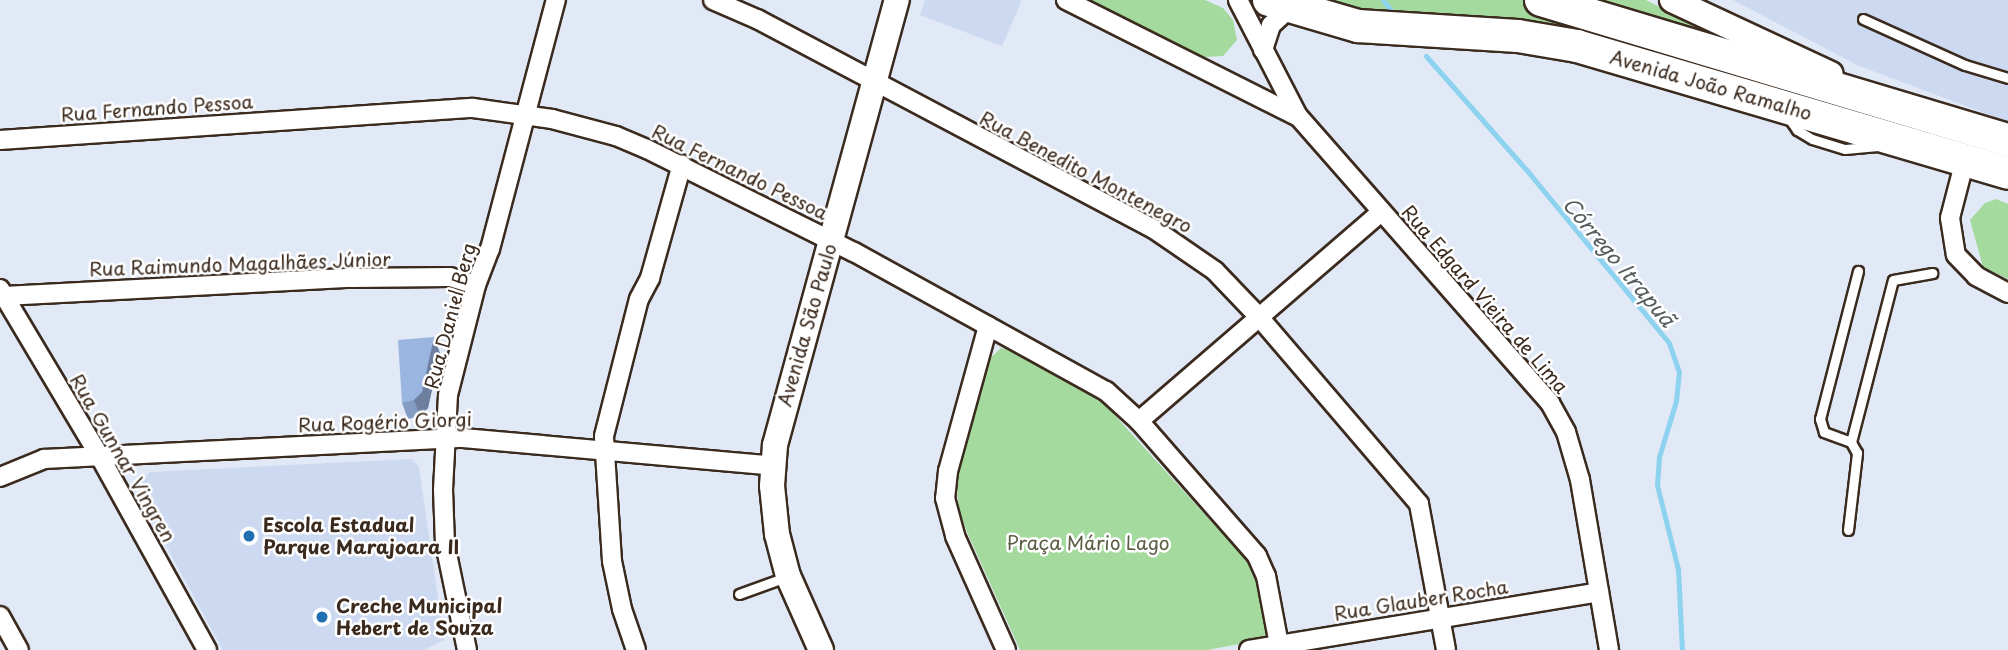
<!DOCTYPE html>
<meta charset="utf-8">
<style>
body{margin:0}
#map{position:relative;width:2008px;height:650px;overflow:hidden;background:#e1e9f6;font-family:"Playpen Sans",sans-serif}
div>[style]{position:absolute}
.built>*{inset:0;background:#ccd9f0}
.green>*{inset:0;background:#a4da9d}
.stream>*{height:5px;margin:-2.5px;padding:0 2.5px;transform-origin:2.5px;border-radius:2.5px;background:#8dd2ee}
.roads{filter:drop-shadow(2px 0 #3b2a1e) drop-shadow(-2px 0 #3b2a1e) drop-shadow(0 2px #3b2a1e) drop-shadow(0 -2px #3b2a1e)}
.lane>*{height:9px;margin:-4.5px;padding:0 4.5px;transform-origin:4.5px;border-radius:4.5px;background:#fff}
.street>*{height:18px;margin:-9px;padding:0 9px;transform-origin:9px;border-radius:9px;background:#fff}
.secondary>*{height:24px;margin:-12px;padding:0 12px;transform-origin:12px;border-radius:12px;background:#fff}
.highway>*{height:32px;margin:-16px;padding:0 16px;transform-origin:16px;border-radius:16px;background:#fff}
.wall>*{inset:0;background:#859cc2}
.shaded-wall>*{inset:0;background:#6c7f9e}
.building>*{inset:0;background:#9bb5e1}
.dots>*{width:19px;height:19px;translate:-50% -50%;box-sizing:border-box;border:4px solid #fff;border-radius:50%}
span{translate:-50% -50%;white-space:nowrap;text-align:center;line-height:1.15;-webkit-text-stroke:5px #fff;paint-order:stroke}
.street-label{font-size:19px;color:#3b2a1e}
.poi-label{font-size:19px;color:#3b2a1e;font-weight:700}
.left{translate:0 -50%;text-align:left}
.park-label{font-size:19px;color:#5a5f44}
.water-label{font-size:21px;color:#545c5c;font-style:italic}
</style>
<div id="map">
<div class="built">
<div style="clip-path:polygon(925px 0,1022px 0,1002px 46px,920px 15px)"></div>
<div style="clip-path:polygon(1733px 0,2008px 0,2008px 122px,1857px 65px)"></div>
<div style="clip-path:polygon(412px 459px,419px 467px,444px 640px,424px 650px,223px 650px,140px 498px,141px 481px,150px 472px)"></div>
</div>
<div class="green">
<div style="clip-path:polygon(1090px 0,1205px 0,1223px 8px,1233px 20px,1237px 40px,1223px 56px,1203px 57px)"></div>
<div style="clip-path:polygon(1290px 0,1646px 0,1709px 33px,1718px 73px,1389px 20px)"></div>
<div style="clip-path:polygon(1996px 199px,2008px 204px,2008px 279px,1983px 267px,1970px 220px,1985px 203px)"></div>
<div style="clip-path:polygon(1001px 348px,1012px 350px,1099px 400px,1110px 410px,1248px 562px,1256px 579px,1267px 639px,1207px 650px,1020px 650px,967px 532px,959px 510px,957px 489px,959px 470px,987px 361px)"></div>
</div>
<div class="stream">
<div style="left:1383px;top:0;width:16px;rotate:52deg"></div>
<div style="left:1426px;top:56px;width:156px;rotate:48.6deg"></div>
<div style="left:1529px;top:173px;width:220px;rotate:50.5deg"></div>
<div style="left:1669px;top:343px;width:31px;rotate:71deg"></div>
<div style="left:1679px;top:372px;width:29px;rotate:96deg"></div>
<div style="left:1676px;top:401px;width:59px;rotate:106.9deg"></div>
<div style="left:1659px;top:457px;width:28px;rotate:94deg"></div>
<div style="left:1657px;top:485px;width:87px;rotate:76deg"></div>
<div style="left:1678px;top:569px;width:81px;rotate:87.2deg"></div>
</div>
<div class="roads">
<div class="lane">
<div style="left:1863px;top:19px;width:112px;rotate:24.3deg"></div>
<div style="left:1965px;top:65px;width:45px;rotate:16.8deg"></div>
<div style="left:1788px;top:117px;width:16px;rotate:55deg"></div>
<div style="left:1797px;top:130px;width:17px;rotate:31deg"></div>
<div style="left:1812px;top:139px;width:34px;rotate:17deg"></div>
<div style="left:1845px;top:149px;width:33px;rotate:-5deg"></div>
<div style="left:1851px;top:442px;width:29px;rotate:-160deg"></div>
<div style="left:1824px;top:432px;width:14px;rotate:-107deg"></div>
<div style="left:1820px;top:419px;width:153px;rotate:-75.6deg"></div>
<div style="left:1848px;top:530px;width:78px;rotate:-83.3deg"></div>
<div style="left:1857px;top:453px;width:13px;rotate:-119deg"></div>
<div style="left:1851px;top:442px;width:167px;rotate:-75.5deg"></div>
<div style="left:1893px;top:280px;width:40px;rotate:-10deg"></div>
<div style="left:739px;top:594px;width:50px;rotate:-19.9deg"></div>
</div>
<div class="street">
<div style="left:713px;top:0;width:48px;rotate:23.4deg"></div>
<div style="left:757px;top:19px;width:449px;rotate:27.9deg"></div>
<div style="left:1154px;top:229px;width:74px;rotate:34.5deg"></div>
<div style="left:1215px;top:271px;width:64px;rotate:46.3deg"></div>
<div style="left:1259px;top:317px;width:246px;rotate:49.4deg"></div>
<div style="left:1419px;top:504px;width:148px;rotate:79.5deg"></div>
<div style="left:1066px;top:0;width:258px;rotate:26.7deg"></div>
<div style="left:1238px;top:0;width:131px;rotate:62.7deg"></div>
<div style="left:1298px;top:116px;width:382px;rotate:48.7deg"></div>
<div style="left:1550px;top:403px;width:33px;rotate:61deg"></div>
<div style="left:1566px;top:432px;width:50px;rotate:73.7deg"></div>
<div style="left:1580px;top:480px;width:172px;rotate:80.3deg"></div>
<div style="left:1263px;top:50px;width:26px;rotate:-72deg"></div>
<div style="left:1271px;top:25px;width:25px;rotate:-42deg"></div>
<div style="left:0;top:140px;width:474px;rotate:-3.9deg"></div>
<div style="left:473px;top:108px;width:80px;rotate:7.9deg"></div>
<div style="left:552px;top:119px;width:66px;rotate:14.9deg"></div>
<div style="left:616px;top:136px;width:34px;rotate:23deg"></div>
<div style="left:647px;top:149px;width:231px;rotate:26.5deg"></div>
<div style="left:854px;top:252px;width:288px;rotate:28.9deg"></div>
<div style="left:1106px;top:391px;width:45px;rotate:42.3deg"></div>
<div style="left:1139px;top:421px;width:179px;rotate:48.8deg"></div>
<div style="left:1257px;top:556px;width:22px;rotate:66deg"></div>
<div style="left:1266px;top:576px;width:75px;rotate:79.3deg"></div>
<div style="left:1965px;top:160px;width:60px;rotate:104.5deg"></div>
<div style="left:1950px;top:218px;width:37px;rotate:81deg"></div>
<div style="left:1956px;top:255px;width:29px;rotate:46deg"></div>
<div style="left:1976px;top:276px;width:36px;rotate:28deg"></div>
<div style="left:0;top:289px;width:193px;rotate:59.2deg"></div>
<div style="left:99px;top:455px;width:223px;rotate:61deg"></div>
<div style="left:4px;top:296px;width:347px;rotate:-3deg"></div>
<div style="left:351px;top:278px;width:99px;rotate:-0.6deg"></div>
<div style="left:450px;top:277px;width:27px;rotate:17deg"></div>
<div style="left:988px;top:326px;width:150px;rotate:105.4deg"></div>
<div style="left:948px;top:471px;width:27px;rotate:96deg"></div>
<div style="left:945px;top:498px;width:39px;rotate:75deg"></div>
<div style="left:955px;top:536px;width:125px;rotate:65.9deg"></div>
<div style="left:1139px;top:421px;width:320px;rotate:-40.8deg"></div>
<div style="left:0;top:477px;width:48px;rotate:-22.2deg"></div>
<div style="left:44px;top:459px;width:420px;rotate:-2.9deg"></div>
<div style="left:463px;top:438px;width:312px;rotate:5.1deg"></div>
<div style="left:0;top:616px;width:39px;rotate:61deg"></div>
<div style="left:467px;top:650px;width:108px;rotate:-101.7deg"></div>
<div style="left:445px;top:544px;width:54px;rotate:-92.1deg"></div>
<div style="left:443px;top:490px;width:95px;rotate:-87deg"></div>
<div style="left:448px;top:395px;width:114px;rotate:-75.7deg"></div>
<div style="left:476px;top:285px;width:39px;rotate:-69deg"></div>
<div style="left:490px;top:249px;width:258px;rotate:-75.2deg"></div>
<div style="left:636px;top:650px;width:43px;rotate:-108.9deg"></div>
<div style="left:622px;top:609px;width:49px;rotate:-101.8deg"></div>
<div style="left:612px;top:561px;width:125px;rotate:-93.7deg"></div>
<div style="left:604px;top:436px;width:141px;rotate:-75.7deg"></div>
<div style="left:639px;top:299px;width:24px;rotate:-62deg"></div>
<div style="left:650px;top:278px;width:118px;rotate:-74.3deg"></div>
<div style="left:1249px;top:650px;width:355px;rotate:-9.4deg"></div>
</div>
<div class="secondary">
<div style="left:1672px;top:0;width:175px;rotate:25deg"></div>
<div style="left:821px;top:650px;width:81px;rotate:-114deg"></div>
<div style="left:788px;top:576px;width:43px;rotate:-104.7deg"></div>
<div style="left:777px;top:534px;width:48px;rotate:-95.9deg"></div>
<div style="left:772px;top:486px;width:41px;rotate:-85.8deg"></div>
<div style="left:775px;top:445px;width:461px;rotate:-74.7deg"></div>
</div>
<div class="highway">
<div style="left:1269px;top:0;width:93px;rotate:16.3deg"></div>
<div style="left:1358px;top:26px;width:160px;rotate:3.6deg"></div>
<div style="left:1518px;top:36px;width:60px;rotate:9.6deg"></div>
<div style="left:1577px;top:46px;width:449px;rotate:16.4deg"></div>
<div style="left:1541px;top:0;width:488px;rotate:16.7deg"></div>
</div>
</div>
<div class="wall">
<div style="clip-path:polygon(440px 353px,428px 408px,420px 416px,408px 419px,402px 403px)"></div>
</div>
<div class="shaded-wall">
<div style="clip-path:polygon(434px 337px,440px 353px,428px 408px,420px 416px,414px 400px)"></div>
</div>
<div class="building">
<div style="clip-path:polygon(434px 337px,422px 392px,414px 400px,402px 403px,398px 340px)"></div>
</div>
<div class="dots">
<div style="left:249px;top:536px;background:#1f6fb2"></div>
<div style="left:322px;top:617px;background:#1f6fb2"></div>
</div>
<div class="street-label">
<span style="left:1711px;top:85px;rotate:16deg">Avenida João Ramalho</span>
<span style="left:157px;top:108px;rotate:-4deg">Rua Fernando Pessoa</span>
<span style="left:740px;top:172px;rotate:26deg">Rua Fernando Pessoa</span>
<span style="left:1086px;top:172px;rotate:28deg">Rua Benedito Montenegro</span>
<span style="left:240px;top:264px;rotate:-2deg">Rua Raimundo Magalhães Júnior</span>
<span style="left:1485px;top:299px;rotate:49deg">Rua Edgard Vieira de Lima</span>
<span style="left:450px;top:316px;rotate:-75deg">Rua Daniel Berg</span>
<span style="left:807px;top:325px;rotate:-74deg">Avenida São Paulo</span>
<span style="left:385px;top:422px;rotate:-2deg">Rua Rogério Giorgi</span>
<span style="left:123px;top:458px;rotate:60deg">Rua Gunnar Vingren</span>
<span style="left:1421px;top:600px;rotate:-9deg">Rua Glauber Rocha</span>
</div>
<div class="poi-label">
<span class="left" style="left:263px;top:536px">Escola Estadual<br>Parque Marajoara II</span>
<span class="left" style="left:336px;top:617px">Creche Municipal<br>Hebert de Souza</span>
</div>
<div class="park-label">
<span style="left:1088px;top:543px">Praça Mário Lago</span>
</div>
<div class="water-label">
<span style="left:1620px;top:261px;rotate:50deg">Córrego Itrapuã</span>
</div>
</div>
